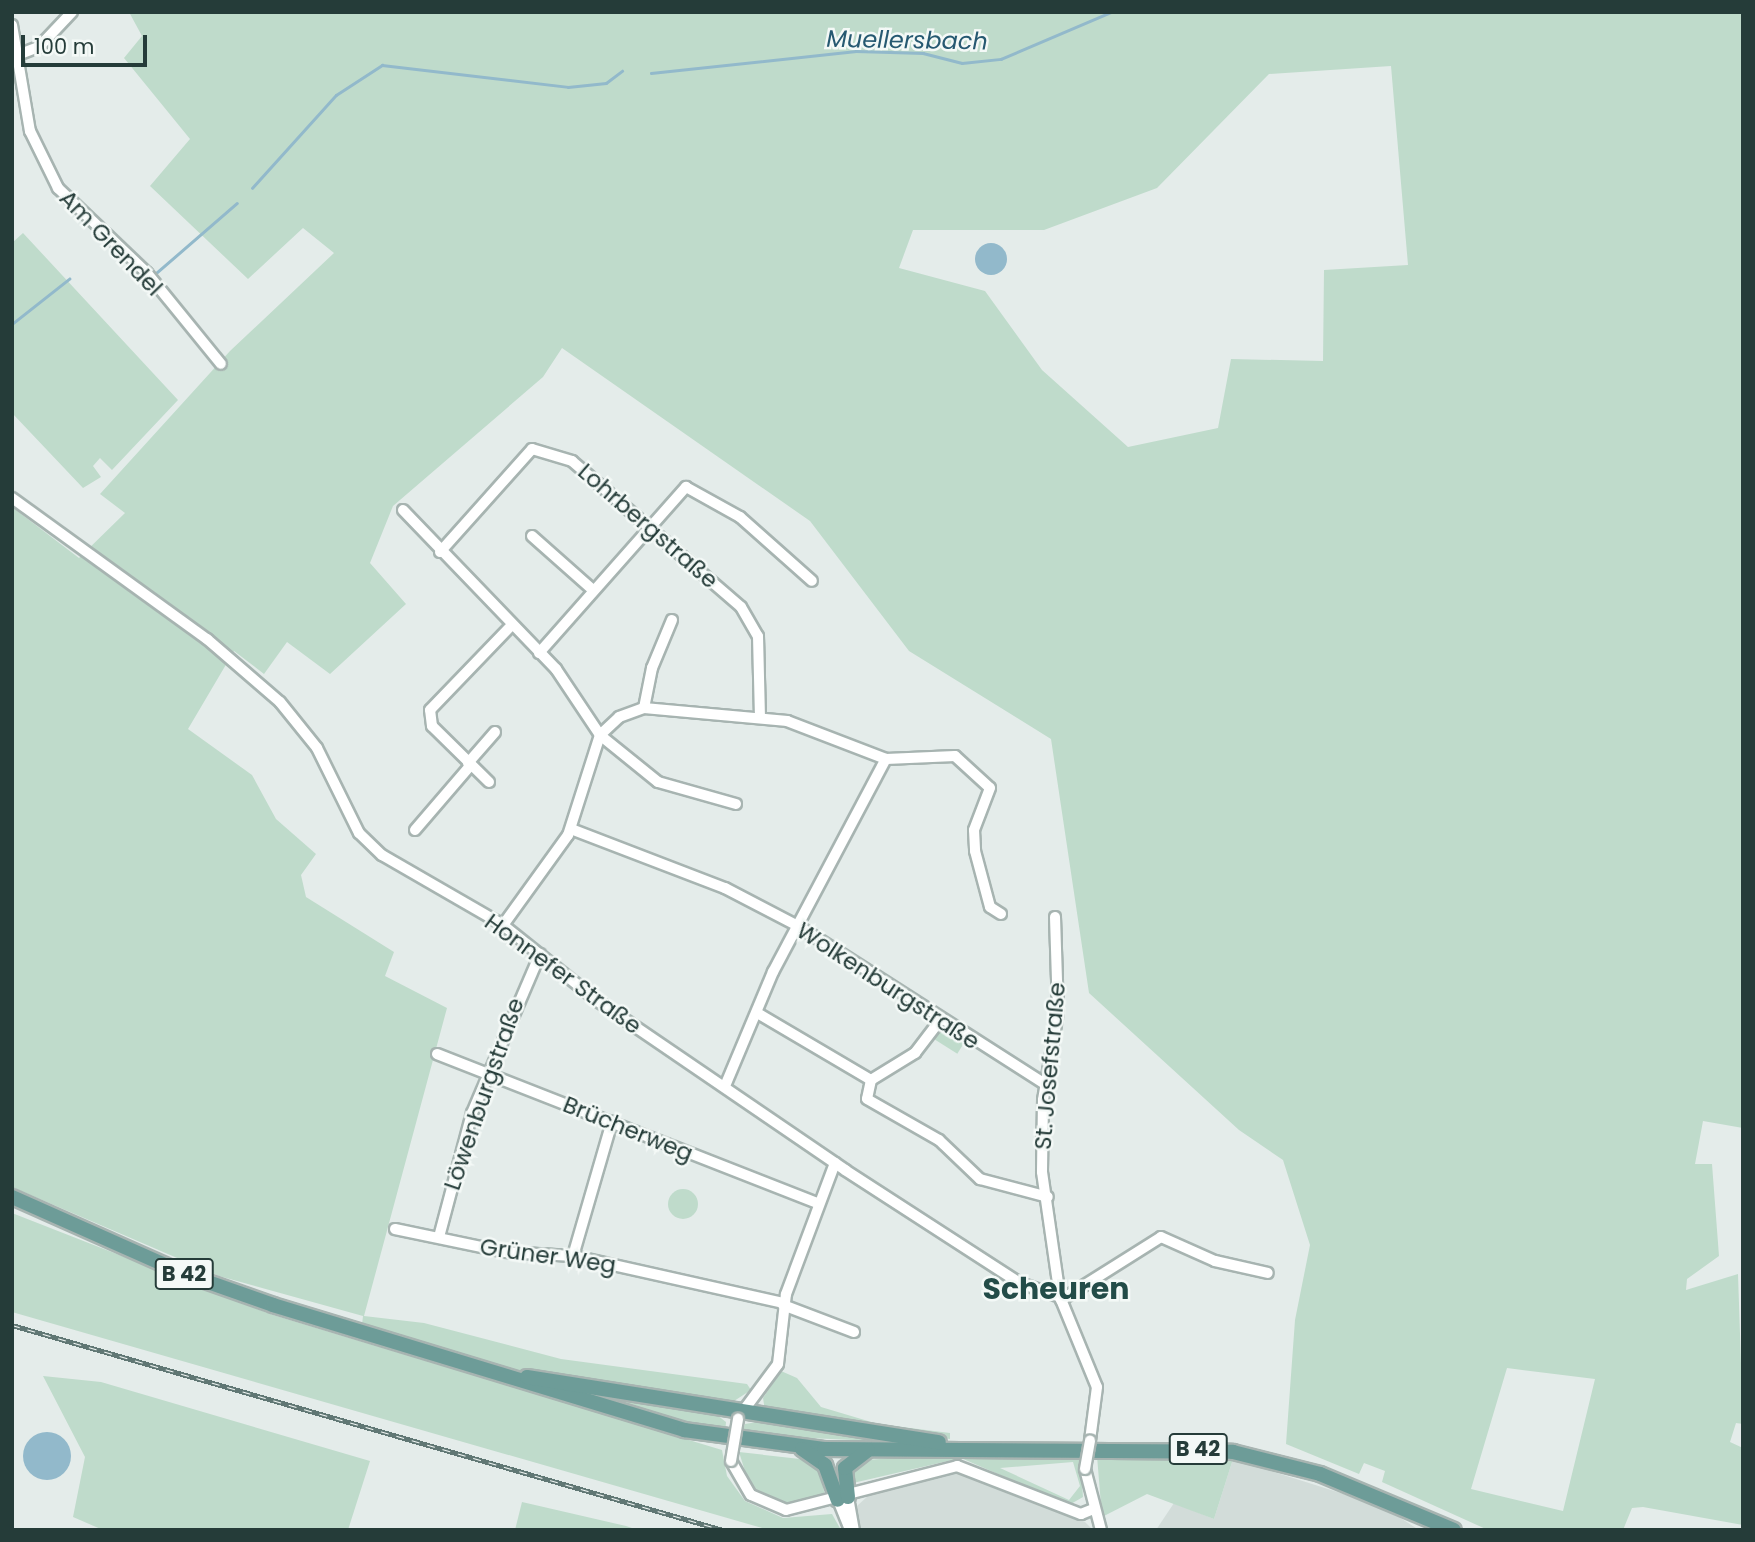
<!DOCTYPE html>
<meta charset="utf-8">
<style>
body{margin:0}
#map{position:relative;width:1755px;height:1542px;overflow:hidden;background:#e4ecea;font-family:Poppins,sans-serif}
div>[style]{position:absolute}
.built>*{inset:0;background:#d2dcd9}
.green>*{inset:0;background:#bfdbcb;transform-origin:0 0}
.round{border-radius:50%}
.water>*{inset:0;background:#92b9cb}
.stream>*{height:2.5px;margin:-1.25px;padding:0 1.25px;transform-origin:1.25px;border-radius:1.25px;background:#92b9cb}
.roads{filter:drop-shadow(2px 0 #a7b4b1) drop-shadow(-2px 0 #a7b4b1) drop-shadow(0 2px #a7b4b1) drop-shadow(0 -2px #a7b4b1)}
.minor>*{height:10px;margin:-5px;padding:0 5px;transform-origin:5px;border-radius:5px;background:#fff}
.major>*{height:14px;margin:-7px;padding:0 7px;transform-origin:7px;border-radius:7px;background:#6d9c98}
.rail>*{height:5px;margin-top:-2.5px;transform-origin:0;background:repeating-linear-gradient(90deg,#f4f9f7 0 8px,#607774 0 16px);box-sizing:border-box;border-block:2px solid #607774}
.bridges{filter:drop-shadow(2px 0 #a7b4b1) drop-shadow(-2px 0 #a7b4b1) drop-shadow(0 2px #a7b4b1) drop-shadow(0 -2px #a7b4b1)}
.minor-bridge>*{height:10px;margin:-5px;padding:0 5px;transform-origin:5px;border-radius:5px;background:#fff}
span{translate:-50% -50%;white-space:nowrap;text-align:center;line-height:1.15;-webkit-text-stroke:5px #f4f9f7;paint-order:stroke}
.shield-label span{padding:2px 5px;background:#f4f9f7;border:2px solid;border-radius:5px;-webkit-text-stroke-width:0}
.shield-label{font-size:21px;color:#253c39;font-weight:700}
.street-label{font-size:23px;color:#253c39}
.water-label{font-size:24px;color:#265971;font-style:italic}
.district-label{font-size:30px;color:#234c48;font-weight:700}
.frame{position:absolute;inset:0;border:14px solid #253c39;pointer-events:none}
.scale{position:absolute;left:21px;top:35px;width:126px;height:32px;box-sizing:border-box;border:4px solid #253c39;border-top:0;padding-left:9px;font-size:21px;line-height:24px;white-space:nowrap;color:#253c39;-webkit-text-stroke:5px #f4f9f7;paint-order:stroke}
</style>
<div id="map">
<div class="built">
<div style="clip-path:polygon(1233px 1459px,1382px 1506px,1419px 1530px,1156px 1530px,1174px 1503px,1214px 1519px)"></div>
<div style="clip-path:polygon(963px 1471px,1085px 1522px,1093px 1530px,857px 1530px,857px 1506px,869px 1495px,902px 1479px)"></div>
</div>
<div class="green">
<div style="clip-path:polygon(evenodd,129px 12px,1743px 12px,1743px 1128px,1703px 1121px,1695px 1164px,1712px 1164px,1719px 1256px,1687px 1279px,1686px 1290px,1738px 1274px,1743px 1424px,1736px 1423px,1730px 1442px,1743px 1448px,1743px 1525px,1643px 1507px,1632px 1508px,1623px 1530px,1488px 1530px,1382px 1482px,1385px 1471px,1364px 1463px,1359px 1474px,1286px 1444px,1295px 1320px,1310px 1245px,1283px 1160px,1239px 1130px,1089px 993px,1051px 739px,909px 651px,810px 521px,562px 348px,543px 377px,393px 506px,370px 563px,406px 604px,330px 674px,287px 642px,264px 674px,234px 651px,188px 729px,252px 775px,276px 819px,316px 854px,301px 875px,306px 897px,394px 952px,385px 976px,447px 1008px,364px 1316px,424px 1323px,561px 1359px,747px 1384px,751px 1390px,731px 1403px,514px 1371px,396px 1337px,362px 1325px,363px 1316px,219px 1276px,12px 1187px,12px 507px,79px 558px,125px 513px,100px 494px,230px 351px,334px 253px,303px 228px,248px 279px,150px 186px,190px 139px,124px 58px,142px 36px,129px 12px,1391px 66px,1408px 265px,1324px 270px,1323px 361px,1231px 359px,1218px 428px,1128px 447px,1042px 370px,985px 291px,899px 268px,913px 230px,1044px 230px,1157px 188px,1269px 74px,1391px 66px,129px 12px,1507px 1368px,1595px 1379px,1563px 1511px,1471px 1489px,1507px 1368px)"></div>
<div style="clip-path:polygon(23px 233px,178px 400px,112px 470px,100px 458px,93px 466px,101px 477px,83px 488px,12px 413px,12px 243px)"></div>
<div style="left:941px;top:1027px;width:28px;height:14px;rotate:32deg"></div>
<div class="round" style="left:668px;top:1189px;width:30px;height:30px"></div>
<div style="clip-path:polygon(12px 1213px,270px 1314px,722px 1450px,727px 1476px,745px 1501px,783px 1518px,832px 1514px,841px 1530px,769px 1530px,12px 1312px)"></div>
<div style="clip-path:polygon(781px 1371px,797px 1378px,821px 1407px,878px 1424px,950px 1433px,950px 1439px,765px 1411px,763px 1398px)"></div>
<div style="clip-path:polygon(43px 1376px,101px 1382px,370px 1461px,348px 1530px,103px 1530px,73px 1517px,85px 1457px)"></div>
<div style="clip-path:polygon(558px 1388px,717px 1415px,726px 1422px,725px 1433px)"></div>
<div style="clip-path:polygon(763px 1421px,899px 1442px,741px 1435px,745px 1424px)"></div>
<div style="clip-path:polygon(739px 1452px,809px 1460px,819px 1468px,825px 1496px,792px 1506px,773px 1503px,750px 1487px)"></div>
<div style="clip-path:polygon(evenodd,942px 1455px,1080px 1455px,1083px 1497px,1069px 1505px,961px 1458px,853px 1483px,851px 1467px,865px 1460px,942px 1455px,1073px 1462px,1080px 1486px,1069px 1500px,1000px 1468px,1073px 1462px)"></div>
<div style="clip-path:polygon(1097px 1456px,1228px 1458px,1233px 1459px,1214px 1519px,1147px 1494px,1102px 1517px)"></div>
<div style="clip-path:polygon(522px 1502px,626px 1526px,638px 1530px,515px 1530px)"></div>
</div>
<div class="water">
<div class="round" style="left:975px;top:243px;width:32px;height:32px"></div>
<div class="round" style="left:23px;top:1432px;width:48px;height:48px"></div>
</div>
<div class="stream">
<div style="left:651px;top:73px;width:206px;rotate:-6.1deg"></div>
<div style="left:856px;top:51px;width:67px;rotate:1.7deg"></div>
<div style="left:923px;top:53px;width:40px;rotate:14.4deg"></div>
<div style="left:962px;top:63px;width:39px;rotate:-6deg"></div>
<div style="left:1001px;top:59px;width:120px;rotate:-23.1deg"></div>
<div style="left:252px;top:188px;width:125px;rotate:-47.9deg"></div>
<div style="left:336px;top:95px;width:55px;rotate:-33.1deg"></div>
<div style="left:382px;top:65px;width:187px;rotate:6.7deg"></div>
<div style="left:568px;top:87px;width:38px;rotate:-6deg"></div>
<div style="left:606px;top:83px;width:20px;rotate:-37deg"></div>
<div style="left:155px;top:274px;width:108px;rotate:-40.9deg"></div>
<div style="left:12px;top:324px;width:73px;rotate:-38.3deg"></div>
</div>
<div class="roads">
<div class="minor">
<div style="left:12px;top:25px;width:108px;rotate:80.4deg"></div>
<div style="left:30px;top:131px;width:64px;rotate:63.8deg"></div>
<div style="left:58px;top:188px;width:123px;rotate:43.7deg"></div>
<div style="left:147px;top:273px;width:117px;rotate:50.9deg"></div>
<div style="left:15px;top:56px;width:26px;rotate:-21deg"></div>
<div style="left:39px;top:47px;width:48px;rotate:-46.7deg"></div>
<div style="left:12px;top:498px;width:241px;rotate:35.9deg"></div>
<div style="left:207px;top:639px;width:96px;rotate:40.8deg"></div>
<div style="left:280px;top:702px;width:59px;rotate:51.2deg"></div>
<div style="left:317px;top:748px;width:95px;rotate:63.7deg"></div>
<div style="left:359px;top:833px;width:32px;rotate:44deg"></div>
<div style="left:382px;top:855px;width:140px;rotate:30deg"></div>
<div style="left:503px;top:925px;width:123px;rotate:38.7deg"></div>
<div style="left:599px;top:1002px;width:298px;rotate:34.3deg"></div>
<div style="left:845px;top:1170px;width:208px;rotate:32.9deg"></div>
<div style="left:1020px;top:1283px;width:42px;rotate:19.3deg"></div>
<div style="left:403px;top:510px;width:221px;rotate:46.1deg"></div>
<div style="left:556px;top:669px;width:79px;rotate:56.3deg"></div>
<div style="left:600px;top:735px;width:105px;rotate:107.7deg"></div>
<div style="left:568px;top:835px;width:111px;rotate:125.8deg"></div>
<div style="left:532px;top:536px;width:81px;rotate:41.5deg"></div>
<div style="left:440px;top:552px;width:138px;rotate:-48.2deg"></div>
<div style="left:532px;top:449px;width:42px;rotate:16.7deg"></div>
<div style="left:572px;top:461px;width:223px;rotate:40.8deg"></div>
<div style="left:741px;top:607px;width:34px;rotate:60deg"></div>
<div style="left:758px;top:636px;width:81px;rotate:88.6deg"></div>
<div style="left:539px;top:653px;width:222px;rotate:-48.5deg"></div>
<div style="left:686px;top:487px;width:62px;rotate:29.1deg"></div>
<div style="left:740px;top:517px;width:96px;rotate:41.6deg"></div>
<div style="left:644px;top:708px;width:41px;rotate:-78.7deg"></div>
<div style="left:652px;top:668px;width:52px;rotate:-67.4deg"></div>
<div style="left:468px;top:763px;width:41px;rotate:-48.9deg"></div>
<div style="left:489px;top:782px;width:80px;rotate:-135.5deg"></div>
<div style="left:432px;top:726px;width:16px;rotate:-97deg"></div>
<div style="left:430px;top:710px;width:114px;rotate:-46.1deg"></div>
<div style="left:736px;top:804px;width:81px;rotate:-164.2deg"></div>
<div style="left:658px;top:782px;width:75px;rotate:-141deg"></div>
<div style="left:600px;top:735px;width:26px;rotate:-43deg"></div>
<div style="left:619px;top:717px;width:27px;rotate:-20deg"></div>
<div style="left:644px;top:708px;width:144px;rotate:5.2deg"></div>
<div style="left:787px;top:721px;width:106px;rotate:21deg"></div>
<div style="left:886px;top:759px;width:69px;rotate:-2.5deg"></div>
<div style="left:955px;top:756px;width:47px;rotate:42.4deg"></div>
<div style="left:990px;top:788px;width:45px;rotate:110.9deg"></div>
<div style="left:974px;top:830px;width:21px;rotate:87deg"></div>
<div style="left:975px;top:851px;width:58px;rotate:75deg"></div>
<div style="left:990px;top:907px;width:13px;rotate:32deg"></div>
<div style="left:571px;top:829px;width:165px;rotate:21deg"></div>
<div style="left:725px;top:888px;width:82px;rotate:27.5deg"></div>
<div style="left:798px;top:926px;width:295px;rotate:32.6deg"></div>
<div style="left:415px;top:830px;width:84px;rotate:-49.3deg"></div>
<div style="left:1055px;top:917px;width:96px;rotate:88.2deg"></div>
<div style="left:1058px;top:1013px;width:88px;rotate:99.8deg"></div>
<div style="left:1043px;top:1100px;width:72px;rotate:90.8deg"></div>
<div style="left:1042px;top:1172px;width:126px;rotate:81.8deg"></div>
<div style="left:1060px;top:1297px;width:97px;rotate:67.7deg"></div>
<div style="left:1097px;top:1387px;width:53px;rotate:97.5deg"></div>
<div style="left:759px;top:1014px;width:130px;rotate:30.5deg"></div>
<div style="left:871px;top:1080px;width:52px;rotate:-31.5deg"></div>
<div style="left:915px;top:1053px;width:43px;rotate:-52.6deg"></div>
<div style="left:437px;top:1054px;width:410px;rotate:21.4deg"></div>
<div style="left:871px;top:1080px;width:19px;rotate:102deg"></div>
<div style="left:867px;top:1099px;width:83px;rotate:29.7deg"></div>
<div style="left:939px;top:1140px;width:57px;rotate:43.6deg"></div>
<div style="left:980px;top:1179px;width:70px;rotate:14.8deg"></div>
<div style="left:725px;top:1086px;width:124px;rotate:-67.2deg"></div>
<div style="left:773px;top:972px;width:241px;rotate:-62.1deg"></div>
<div style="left:395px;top:1229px;width:112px;rotate:11.8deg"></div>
<div style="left:505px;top:1252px;width:68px;rotate:3.4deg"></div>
<div style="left:573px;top:1256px;width:215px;rotate:12.6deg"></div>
<div style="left:439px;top:1237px;width:128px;rotate:-75.1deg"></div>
<div style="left:472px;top:1113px;width:173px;rotate:-66.8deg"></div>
<div style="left:573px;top:1256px;width:140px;rotate:-73.8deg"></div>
<div style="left:1061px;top:1300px;width:118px;rotate:-32.2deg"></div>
<div style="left:1161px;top:1237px;width:59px;rotate:24deg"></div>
<div style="left:1215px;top:1261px;width:54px;rotate:12.8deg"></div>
<div style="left:783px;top:1305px;width:76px;rotate:20.8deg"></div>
<div style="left:741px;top:1414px;width:62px;rotate:-53.5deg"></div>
<div style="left:778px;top:1364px;width:70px;rotate:-83.5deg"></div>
<div style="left:786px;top:1294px;width:140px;rotate:-69.5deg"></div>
<div style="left:731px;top:1461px;width:39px;rotate:60deg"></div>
<div style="left:751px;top:1495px;width:38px;rotate:23deg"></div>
<div style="left:786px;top:1510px;width:177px;rotate:-14.4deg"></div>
<div style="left:957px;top:1466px;width:133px;rotate:21.2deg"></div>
<div style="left:1081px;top:1514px;width:11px;rotate:-22deg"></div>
<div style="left:1085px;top:1469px;width:63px;rotate:75.3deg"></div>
<div style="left:848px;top:1497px;width:34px;rotate:80deg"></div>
<div style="left:838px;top:1500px;width:32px;rotate:68deg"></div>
</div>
<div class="major">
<div style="left:12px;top:1197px;width:189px;rotate:24deg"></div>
<div style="left:185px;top:1274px;width:93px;rotate:19.4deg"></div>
<div style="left:273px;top:1305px;width:430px;rotate:16.9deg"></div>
<div style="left:684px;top:1430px;width:141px;rotate:7.7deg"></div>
<div style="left:824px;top:1449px;width:409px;rotate:0.4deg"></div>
<div style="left:1233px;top:1452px;width:90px;rotate:14.2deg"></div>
<div style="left:1320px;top:1474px;width:145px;rotate:22.7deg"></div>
<div style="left:527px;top:1377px;width:417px;rotate:9deg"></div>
<div style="left:802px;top:1449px;width:28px;rotate:35deg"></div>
<div style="left:825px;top:1465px;width:37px;rotate:70deg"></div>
<div style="left:848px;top:1497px;width:29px;rotate:-96deg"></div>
<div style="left:845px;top:1468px;width:29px;rotate:-38deg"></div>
</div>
</div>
<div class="rail">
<div style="left:12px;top:1325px;width:740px;rotate:16.08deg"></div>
</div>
<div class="bridges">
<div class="minor-bridge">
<div style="left:731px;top:1461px;width:43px;rotate:-80.5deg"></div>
<div style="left:1085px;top:1469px;width:29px;rotate:-80deg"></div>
</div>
</div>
<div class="shield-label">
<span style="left:184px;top:1274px">B 42</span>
<span style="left:1198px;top:1449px">B 42</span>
</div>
<div class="street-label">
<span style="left:111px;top:243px;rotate:46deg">Am Grendel</span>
<span style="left:648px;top:526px;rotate:41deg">Lohrbergstraße</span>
<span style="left:563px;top:974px;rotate:36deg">Honnefer Straße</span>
<span style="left:888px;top:986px;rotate:33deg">Wolkenburgstraße</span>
<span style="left:1050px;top:1066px;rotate:-85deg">St. Josefstraße</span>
<span style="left:484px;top:1094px;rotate:-71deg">Löwenburgstraße</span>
<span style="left:628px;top:1129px;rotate:22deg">Brücherweg</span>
<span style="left:548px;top:1256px;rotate:8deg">Grüner Weg</span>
</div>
<div class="water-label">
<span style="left:907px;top:40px;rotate:1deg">Muellersbach</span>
</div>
<div class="district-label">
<span style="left:1056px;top:1289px">Scheuren</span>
</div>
<div class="frame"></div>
<div class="scale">100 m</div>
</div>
